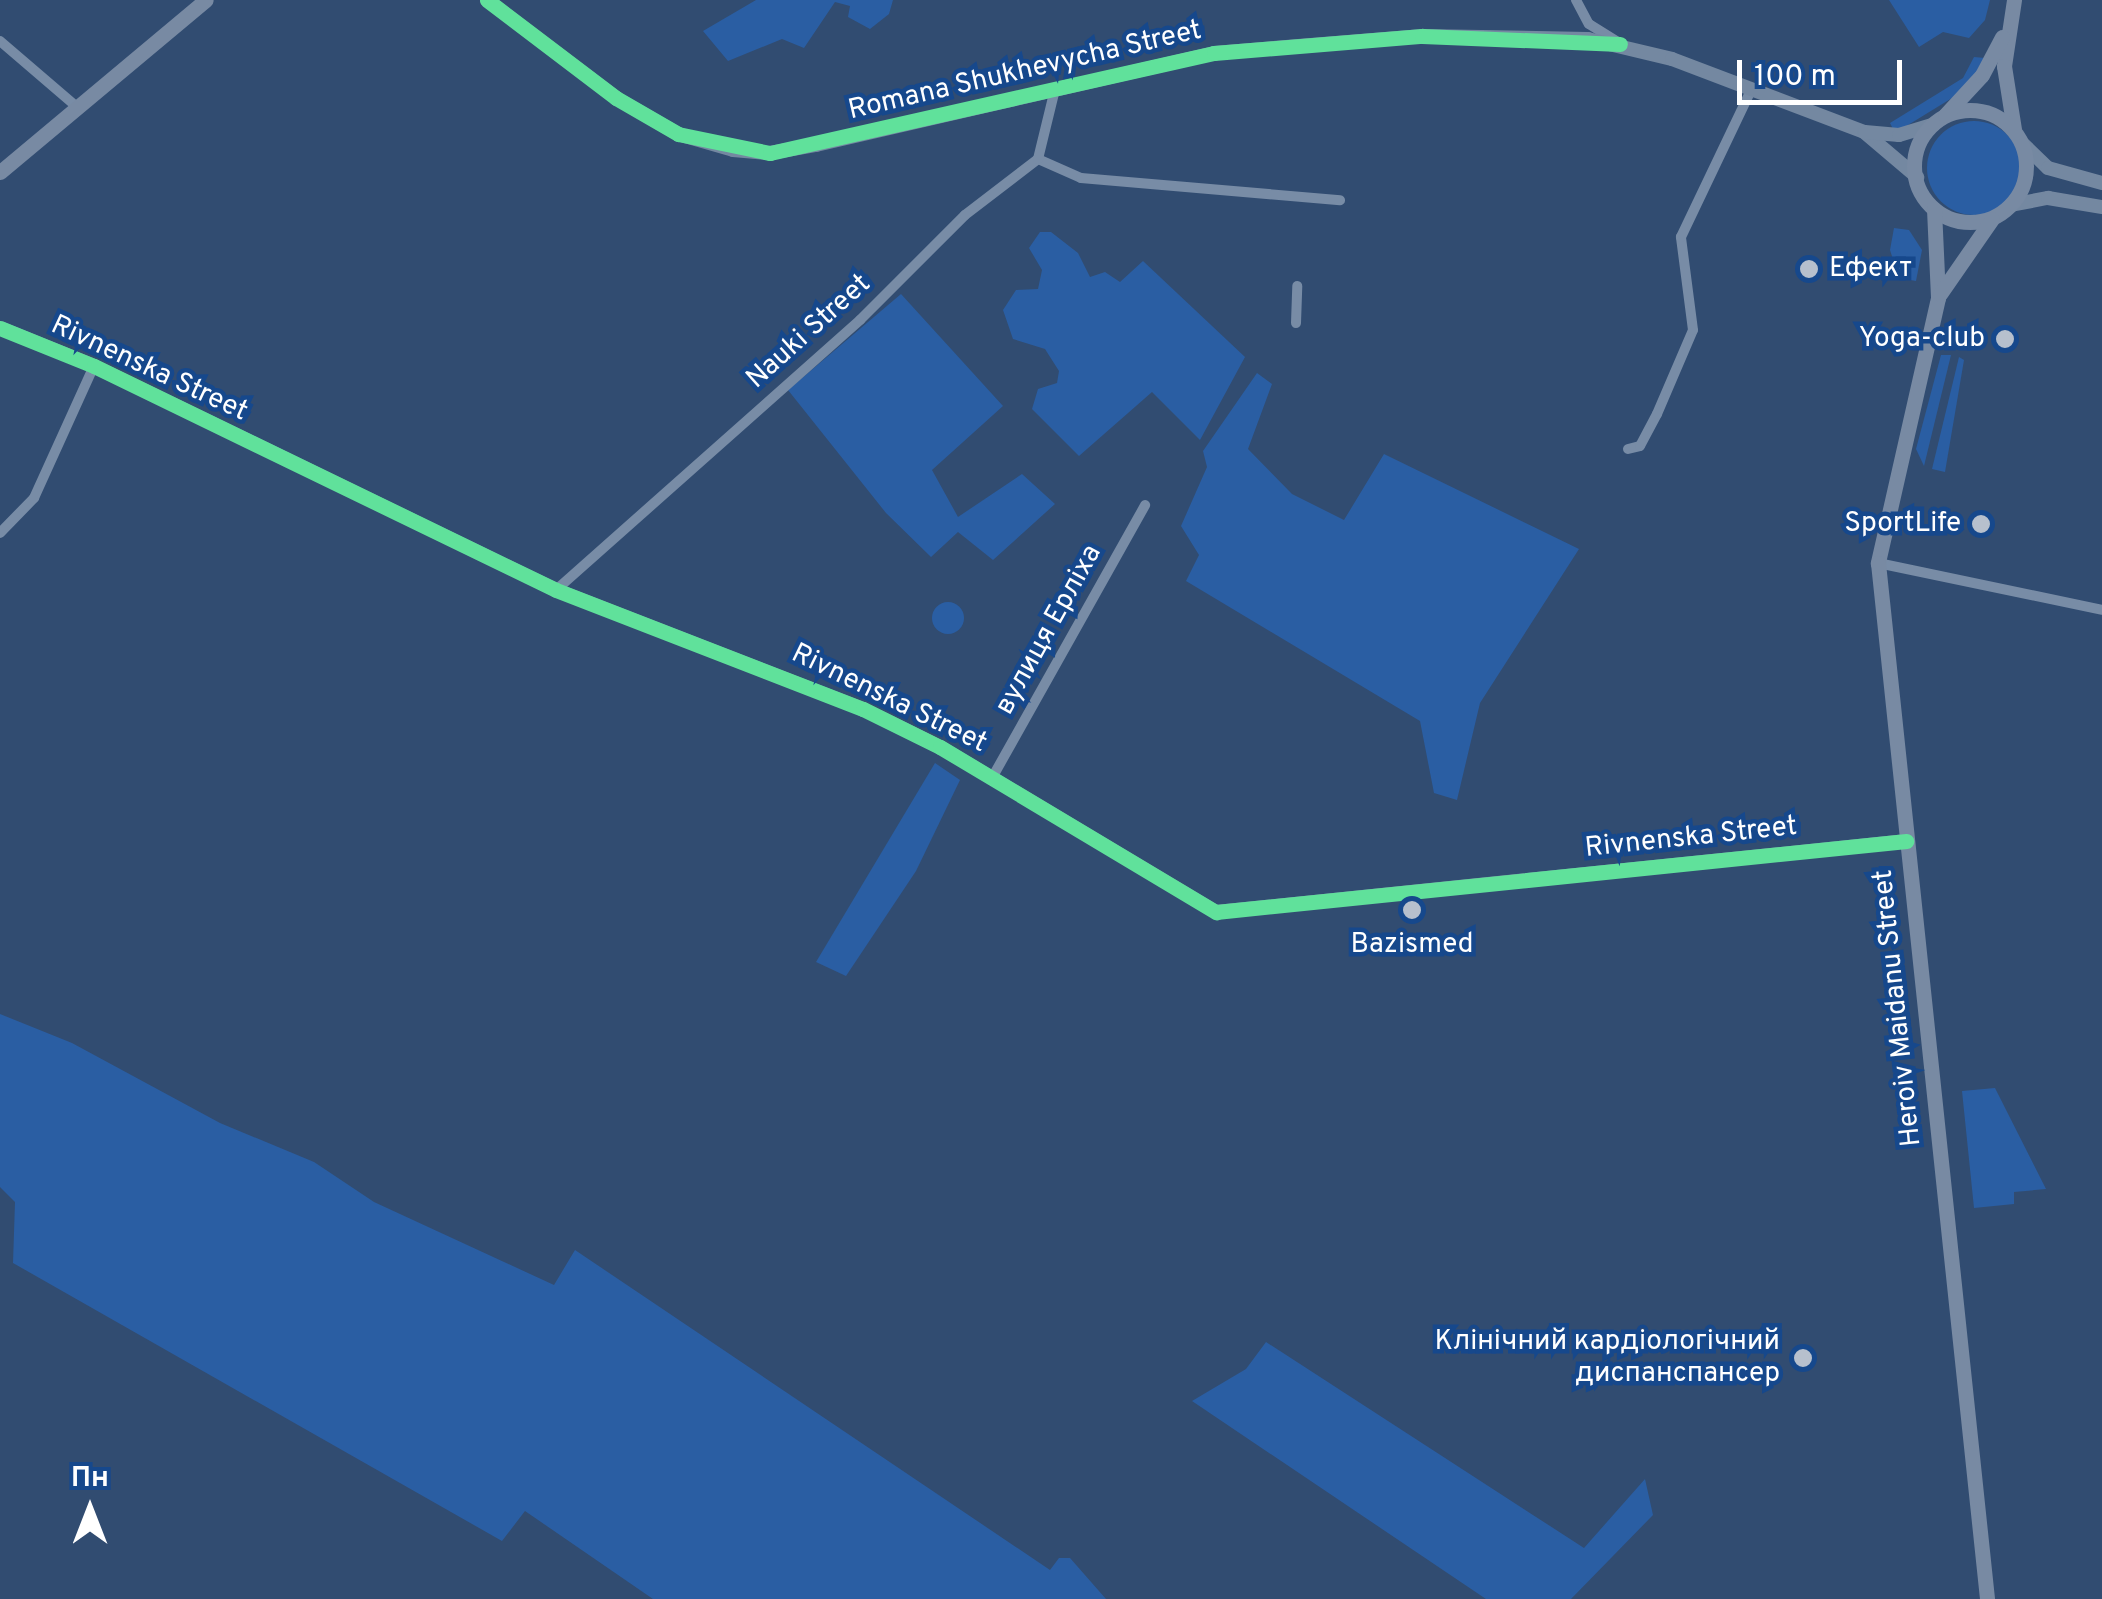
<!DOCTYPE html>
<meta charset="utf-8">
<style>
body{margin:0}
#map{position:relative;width:2102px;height:1599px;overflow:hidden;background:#314c71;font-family:Overpass,sans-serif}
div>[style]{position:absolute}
.green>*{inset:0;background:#2a5ea3}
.round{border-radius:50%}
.street>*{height:10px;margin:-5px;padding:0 5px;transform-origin:5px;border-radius:5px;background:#788ca6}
.secondary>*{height:14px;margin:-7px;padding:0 7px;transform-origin:7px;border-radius:7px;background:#7488a1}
.primary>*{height:15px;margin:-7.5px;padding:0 7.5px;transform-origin:7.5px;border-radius:7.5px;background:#788aa3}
.primary>.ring{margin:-7.5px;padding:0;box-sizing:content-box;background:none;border:15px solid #788aa3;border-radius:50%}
.cycleway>*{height:15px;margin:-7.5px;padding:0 7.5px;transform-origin:7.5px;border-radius:7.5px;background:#60e19b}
.dots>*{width:28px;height:28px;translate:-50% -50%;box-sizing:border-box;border:5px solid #16488c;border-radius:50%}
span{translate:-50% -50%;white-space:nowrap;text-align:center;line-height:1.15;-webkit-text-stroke:9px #16488c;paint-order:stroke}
.street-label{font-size:28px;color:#fff}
.poi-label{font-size:28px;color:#fff}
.left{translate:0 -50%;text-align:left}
.right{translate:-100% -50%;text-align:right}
.north{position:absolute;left:40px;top:1459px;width:100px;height:100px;-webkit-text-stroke:8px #16488c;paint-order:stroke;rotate:0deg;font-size:28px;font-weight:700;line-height:40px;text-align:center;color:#fff}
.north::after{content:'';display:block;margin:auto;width:35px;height:45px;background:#fff;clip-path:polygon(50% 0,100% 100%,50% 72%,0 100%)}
.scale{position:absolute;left:1737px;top:60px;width:165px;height:45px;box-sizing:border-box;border:5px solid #fff;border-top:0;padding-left:12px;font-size:30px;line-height:35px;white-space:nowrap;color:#fff;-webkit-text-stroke:8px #16488c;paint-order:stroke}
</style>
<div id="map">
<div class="green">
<div style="clip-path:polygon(756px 0,893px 0,889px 14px,870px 29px,848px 17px,850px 6px,835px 2px,804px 48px,782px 39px,728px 61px,703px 31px)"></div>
<div style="clip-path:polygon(1889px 0,1990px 0,1985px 20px,1969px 38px,1943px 32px,1919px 47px)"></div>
<div style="clip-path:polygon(1974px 57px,1985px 58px,1970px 87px,1895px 133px,1890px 123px,1963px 78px)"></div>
<div class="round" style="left:1927px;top:121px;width:94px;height:94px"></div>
<div style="clip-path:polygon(1894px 228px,1909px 230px,1922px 250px,1916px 281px,1899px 278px,1890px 250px)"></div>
<div style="clip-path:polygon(1040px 232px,1051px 232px,1078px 253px,1090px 277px,1105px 272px,1120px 282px,1143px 261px,1245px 357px,1200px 440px,1152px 392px,1079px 456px,1032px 409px,1038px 389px,1057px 383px,1059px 371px,1045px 349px,1013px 339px,1003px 310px,1016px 290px,1038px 289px,1042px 270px,1029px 248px)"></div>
<div style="clip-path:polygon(901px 294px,1003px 406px,932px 470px,958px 517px,1022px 474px,1055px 504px,993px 560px,958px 532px,931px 557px,886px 513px,788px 390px)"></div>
<div style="clip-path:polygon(1941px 355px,1951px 355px,1924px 466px,1916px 449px)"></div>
<div style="clip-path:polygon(1959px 357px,1964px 360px,1945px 472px,1932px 469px)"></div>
<div style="clip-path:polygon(1257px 373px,1272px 384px,1248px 449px,1292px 494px,1344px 520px,1384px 454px,1579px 549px,1480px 703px,1457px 800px,1434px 793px,1420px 721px,1186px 581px,1199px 555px,1181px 526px,1207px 467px,1203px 451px)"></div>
<div class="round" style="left:932px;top:602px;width:32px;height:32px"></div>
<div style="clip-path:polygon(935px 763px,960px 780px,916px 871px,846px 976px,816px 962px)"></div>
<div style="clip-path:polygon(0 1014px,72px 1043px,220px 1123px,314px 1162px,374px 1202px,554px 1285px,575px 1250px,1050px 1570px,1059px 1558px,1070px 1558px,1106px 1599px,653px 1599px,525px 1511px,502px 1541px,13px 1263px,15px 1202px,0 1187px)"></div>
<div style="clip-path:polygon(1995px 1088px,2046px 1189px,2014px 1192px,2014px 1204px,1974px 1208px,1962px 1091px)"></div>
<div style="clip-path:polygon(1266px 1342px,1584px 1548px,1645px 1479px,1653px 1515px,1571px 1599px,1486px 1599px,1192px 1401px,1246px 1369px)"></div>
</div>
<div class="street">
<div style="left:1576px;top:0;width:27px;rotate:62deg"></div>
<div style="left:1589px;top:24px;width:36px;rotate:32deg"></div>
<div style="left:0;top:41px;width:101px;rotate:40.6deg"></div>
<div style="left:1038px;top:159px;width:47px;rotate:23.8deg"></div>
<div style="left:1081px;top:178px;width:260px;rotate:4.9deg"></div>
<div style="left:1296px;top:323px;width:37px;rotate:-88deg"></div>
<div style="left:1628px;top:449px;width:12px;rotate:-14deg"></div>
<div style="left:1640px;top:446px;width:36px;rotate:-62deg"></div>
<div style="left:1657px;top:414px;width:91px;rotate:-66.8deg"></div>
<div style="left:1693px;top:330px;width:94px;rotate:-97.4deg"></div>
<div style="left:1681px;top:237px;width:163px;rotate:-64.5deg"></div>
<div style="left:0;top:533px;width:49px;rotate:-45.8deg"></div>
<div style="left:34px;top:498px;width:145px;rotate:-65.6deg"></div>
<div style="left:1878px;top:563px;width:229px;rotate:11.8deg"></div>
<div style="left:556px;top:590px;width:407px;rotate:-41.6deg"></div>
<div style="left:860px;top:320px;width:148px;rotate:-45deg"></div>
<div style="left:965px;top:215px;width:92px;rotate:-37.5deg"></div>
<div style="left:1038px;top:159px;width:72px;rotate:-76.3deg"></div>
<div style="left:992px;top:778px;width:313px;rotate:-60.7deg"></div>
</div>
<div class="secondary">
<div style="left:487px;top:0;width:162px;rotate:37.2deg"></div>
<div style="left:616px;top:98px;width:72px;rotate:30.1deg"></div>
<div style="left:678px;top:134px;width:57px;rotate:16.2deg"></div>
<div style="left:733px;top:150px;width:37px;rotate:5deg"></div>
<div style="left:770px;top:153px;width:47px;rotate:-9.9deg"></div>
<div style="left:816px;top:145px;width:408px;rotate:-13deg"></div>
<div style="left:1214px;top:53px;width:209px;rotate:-4.7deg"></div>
<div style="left:1422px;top:36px;width:166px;rotate:1deg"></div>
<div style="left:1588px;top:39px;width:86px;rotate:13.4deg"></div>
<div style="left:1672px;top:59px;width:205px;rotate:20.8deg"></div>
<div style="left:1864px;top:132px;width:70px;rotate:40.3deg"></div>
<div style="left:1865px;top:132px;width:34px;rotate:5deg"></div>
<div style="left:1899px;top:135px;width:37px;rotate:-17deg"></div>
<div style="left:2021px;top:142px;width:37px;rotate:44deg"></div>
<div style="left:2048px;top:168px;width:56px;rotate:15.5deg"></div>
<div style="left:2011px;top:205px;width:38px;rotate:-11deg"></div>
<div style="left:2048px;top:198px;width:55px;rotate:9.5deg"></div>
<div style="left:0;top:328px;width:101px;rotate:22deg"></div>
<div style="left:94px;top:366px;width:513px;rotate:25.87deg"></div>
<div style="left:556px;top:590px;width:329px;rotate:21.2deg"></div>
<div style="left:863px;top:709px;width:86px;rotate:26.3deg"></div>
<div style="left:940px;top:747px;width:322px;rotate:30.9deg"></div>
<div style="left:1216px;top:912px;width:694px;rotate:-5.87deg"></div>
</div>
<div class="primary">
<div style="left:2014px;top:0;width:67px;rotate:98.6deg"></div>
<div style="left:2004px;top:66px;width:64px;rotate:81deg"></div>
<div class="ring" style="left:1914px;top:110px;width:97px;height:97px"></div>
<div style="left:1945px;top:115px;width:54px;rotate:-47.2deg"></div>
<div style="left:1982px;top:75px;width:43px;rotate:-62.2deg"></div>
<div style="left:0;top:172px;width:268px;rotate:-39.9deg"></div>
<div style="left:1934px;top:209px;width:89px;rotate:87.4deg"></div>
<div style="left:1938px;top:298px;width:272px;rotate:102.8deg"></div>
<div style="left:1878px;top:563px;width:1042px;rotate:83.99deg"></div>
<div style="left:1940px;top:294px;width:91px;rotate:-55.3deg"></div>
</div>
<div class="cycleway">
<div style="left:487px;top:0;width:162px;rotate:37.2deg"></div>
<div style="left:616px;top:98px;width:72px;rotate:30.1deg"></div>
<div style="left:678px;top:134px;width:94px;rotate:11.7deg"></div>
<div style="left:770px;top:153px;width:455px;rotate:-12.7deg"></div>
<div style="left:1214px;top:53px;width:209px;rotate:-4.7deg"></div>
<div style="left:1422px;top:36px;width:198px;rotate:2.3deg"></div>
<div style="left:0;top:328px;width:101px;rotate:22deg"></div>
<div style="left:94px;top:366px;width:513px;rotate:25.87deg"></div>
<div style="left:556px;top:590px;width:329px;rotate:21.2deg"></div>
<div style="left:863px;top:709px;width:86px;rotate:26.3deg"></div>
<div style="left:940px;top:747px;width:322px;rotate:30.9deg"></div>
<div style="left:1216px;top:912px;width:694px;rotate:-5.87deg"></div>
</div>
<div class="dots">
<div style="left:1809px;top:269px;background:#b7c0cd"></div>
<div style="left:2005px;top:339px;background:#b7c0cd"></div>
<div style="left:1981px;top:524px;background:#b7c0cd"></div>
<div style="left:1412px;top:910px;background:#b7c0cd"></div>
<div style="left:1803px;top:1358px;background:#b7c0cd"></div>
</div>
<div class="street-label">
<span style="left:1025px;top:71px;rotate:-13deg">Romana Shukhevycha Street</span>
<span style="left:809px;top:332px;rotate:-42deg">Nauki Street</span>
<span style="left:149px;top:369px;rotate:25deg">Rivnenska Street</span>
<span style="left:1049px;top:630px;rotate:-61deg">вулиця Ерліха</span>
<span style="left:889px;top:699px;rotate:26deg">Rivnenska Street</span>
<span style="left:1691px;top:838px;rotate:-6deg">Rivnenska Street</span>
<span style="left:1898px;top:1008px;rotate:-96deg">Heroiv Maidanu Street</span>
</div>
<div class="poi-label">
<span class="left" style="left:1829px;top:269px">Ефект</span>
<span class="right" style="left:1985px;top:339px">Yoga-club</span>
<span class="right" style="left:1961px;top:524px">SportLife</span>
<span style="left:1412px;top:945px">Bazismed</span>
<span class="right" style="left:1780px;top:1358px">Клінічний кардіологічний<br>диспанспансер</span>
</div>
<div class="north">Пн</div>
<div class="scale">100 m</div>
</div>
